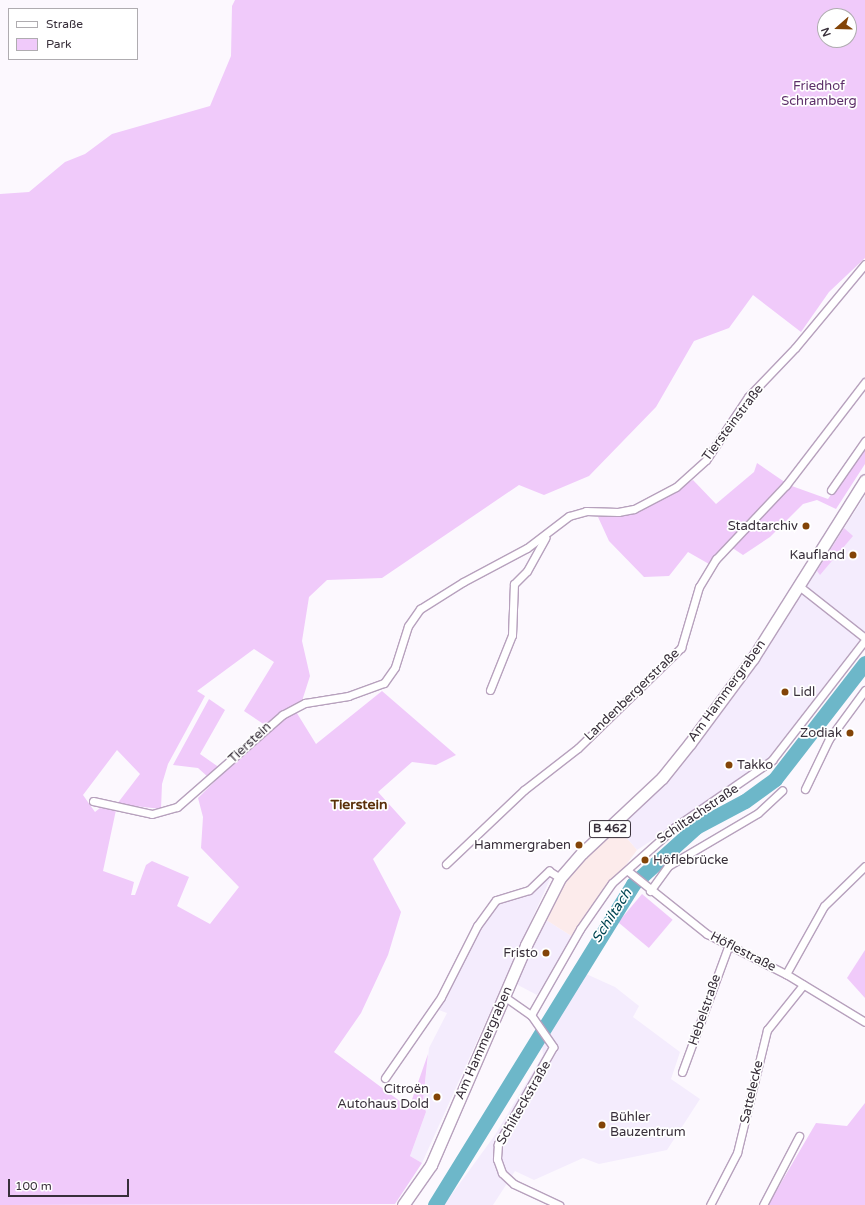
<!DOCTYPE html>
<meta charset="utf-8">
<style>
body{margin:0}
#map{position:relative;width:865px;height:1205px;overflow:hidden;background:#fcf8fe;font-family:"Varela Round",sans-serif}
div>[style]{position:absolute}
.commercial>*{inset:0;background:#f4ecfd}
.industrial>*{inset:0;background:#fcebeb}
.green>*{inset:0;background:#f0cafa;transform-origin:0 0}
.river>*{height:15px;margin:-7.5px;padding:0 7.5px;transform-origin:7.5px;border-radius:7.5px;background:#6db7c9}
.roads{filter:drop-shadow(1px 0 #b7a1bd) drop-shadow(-1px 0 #b7a1bd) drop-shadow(0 1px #b7a1bd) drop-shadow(0 -1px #b7a1bd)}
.street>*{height:7px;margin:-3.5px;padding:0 3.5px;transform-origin:3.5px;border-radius:3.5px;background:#fff}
.primary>*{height:11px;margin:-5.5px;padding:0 5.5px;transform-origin:5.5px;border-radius:5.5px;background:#fff}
.dots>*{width:11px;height:11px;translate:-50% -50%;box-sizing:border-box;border:2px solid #fff;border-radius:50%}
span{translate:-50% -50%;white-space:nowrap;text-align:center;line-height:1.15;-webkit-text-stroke:3.5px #fff;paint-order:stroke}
.shield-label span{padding:1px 3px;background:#fff;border:1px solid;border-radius:3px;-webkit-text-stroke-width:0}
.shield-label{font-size:12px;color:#382f3a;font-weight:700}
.park-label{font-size:13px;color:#5d2f69}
.street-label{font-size:13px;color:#382f3a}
.poi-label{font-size:13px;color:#382f3a}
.right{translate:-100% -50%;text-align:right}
.left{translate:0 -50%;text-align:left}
.neighbourhood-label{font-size:14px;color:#5b3009;font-weight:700}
.water-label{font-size:14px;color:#004653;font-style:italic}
.legend{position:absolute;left:8px;top:8px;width:130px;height:52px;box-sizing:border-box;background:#fff;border:1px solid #afacb0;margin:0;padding:5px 7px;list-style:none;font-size:12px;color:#382f3a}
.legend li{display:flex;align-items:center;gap:8px;height:20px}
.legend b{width:20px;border:1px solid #afacb0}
.north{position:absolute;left:817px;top:8px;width:40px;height:40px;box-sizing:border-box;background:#fff;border:1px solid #afacb0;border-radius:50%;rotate:250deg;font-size:11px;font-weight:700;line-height:16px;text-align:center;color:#382f3a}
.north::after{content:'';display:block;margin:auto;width:14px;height:18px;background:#834407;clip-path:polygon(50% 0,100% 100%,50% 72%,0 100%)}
.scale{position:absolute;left:8px;top:1179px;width:121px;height:18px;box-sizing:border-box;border:2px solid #382f3a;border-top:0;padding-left:5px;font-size:12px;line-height:14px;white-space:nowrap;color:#382f3a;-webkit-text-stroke:3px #fff;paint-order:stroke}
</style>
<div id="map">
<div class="commercial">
<div style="clip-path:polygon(865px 496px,865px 633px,769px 757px,747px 778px,637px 850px,617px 827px,679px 767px,793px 606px)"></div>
<div style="clip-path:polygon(550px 876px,550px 879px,422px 1163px,410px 1156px,426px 1112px,423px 1101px,429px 1048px,447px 1013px,436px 1009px,474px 933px,497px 902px)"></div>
<div style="clip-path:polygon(543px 918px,573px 937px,537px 995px,516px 984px)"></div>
<div style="clip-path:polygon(584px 973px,615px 987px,639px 1006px,633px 1017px,680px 1052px,671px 1079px,700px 1099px,667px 1150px,599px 1164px,583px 1158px,534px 1180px,515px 1171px,493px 1205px,444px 1205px,495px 1135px,543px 1055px,541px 1037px)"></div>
</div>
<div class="industrial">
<div style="clip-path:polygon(617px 827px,637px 850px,573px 937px,543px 918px,579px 862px)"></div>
</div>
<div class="green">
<div style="clip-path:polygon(evenodd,235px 0,865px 0,865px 258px,829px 292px,801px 332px,753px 295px,729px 328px,694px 341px,656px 407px,589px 476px,544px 495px,519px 485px,382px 578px,327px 580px,309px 597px,302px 641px,310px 676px,302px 701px,265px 725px,244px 711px,274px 662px,254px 649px,197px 691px,205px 696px,168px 764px,162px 784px,161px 809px,117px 804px,140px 774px,117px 750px,83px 795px,95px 812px,100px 808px,116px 810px,103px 871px,134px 882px,131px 895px,135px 895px,146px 865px,152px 861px,189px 877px,177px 906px,210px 924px,239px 887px,201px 848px,203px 817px,198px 798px,269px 727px,295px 710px,316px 744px,382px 691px,456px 755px,436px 765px,412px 762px,378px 792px,406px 823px,373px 859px,401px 912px,388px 955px,361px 1013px,334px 1052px,409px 1108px,428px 1054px,423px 1101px,426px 1112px,410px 1156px,422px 1163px,395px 1204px,0 1205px,0 194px,29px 192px,65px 162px,85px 154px,112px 134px,210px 106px,231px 56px,232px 6px,235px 0,825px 16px,849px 16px,849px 40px,825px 40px,825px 16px)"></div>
<div style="clip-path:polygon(865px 446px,865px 464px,836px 509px,817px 500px,803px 504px,770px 537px,743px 555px,728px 545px,709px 564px,688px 552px,669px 576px,644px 577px,609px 541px,598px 517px,640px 509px,693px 480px,716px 504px,754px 472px,757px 463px,789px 485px,828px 499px)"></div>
<div style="clip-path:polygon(844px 528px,853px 536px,820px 575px,817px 571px)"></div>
<div style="clip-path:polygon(209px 699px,225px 710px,200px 754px,220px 768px,208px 777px,198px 768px,173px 765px)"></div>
<div style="left:642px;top:894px;width:40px;height:37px;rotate:40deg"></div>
<div style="clip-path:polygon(865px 950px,865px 998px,847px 978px)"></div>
<div style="clip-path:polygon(865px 1103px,865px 1205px,768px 1205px,816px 1123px,847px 1126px)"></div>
</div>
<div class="river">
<div style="left:435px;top:1205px;width:377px;rotate:-58.3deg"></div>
<div style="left:633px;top:884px;width:85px;rotate:-42.1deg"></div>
<div style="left:696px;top:827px;width:55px;rotate:-28deg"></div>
<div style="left:745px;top:801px;width:37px;rotate:-36deg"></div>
<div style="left:775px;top:779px;width:147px;rotate:-52.2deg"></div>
</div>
<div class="roads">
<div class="street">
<div style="left:831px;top:490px;width:60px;rotate:-55.2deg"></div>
<div style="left:799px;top:586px;width:84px;rotate:38.2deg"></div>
<div style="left:490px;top:690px;width:59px;rotate:-68.2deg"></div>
<div style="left:512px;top:635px;width:51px;rotate:-87.8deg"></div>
<div style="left:514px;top:584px;width:18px;rotate:-45deg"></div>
<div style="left:527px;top:571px;width:38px;rotate:-61deg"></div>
<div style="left:805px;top:789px;width:55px;rotate:-64.4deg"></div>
<div style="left:829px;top:739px;width:61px;rotate:-53.7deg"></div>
<div style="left:93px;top:801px;width:60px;rotate:12.4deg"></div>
<div style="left:152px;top:814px;width:26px;rotate:-16deg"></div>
<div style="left:177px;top:807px;width:140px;rotate:-41.2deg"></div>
<div style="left:282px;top:715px;width:26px;rotate:-28deg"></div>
<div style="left:305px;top:703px;width:44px;rotate:-9.2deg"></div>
<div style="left:348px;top:696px;width:38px;rotate:-20deg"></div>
<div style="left:384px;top:683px;width:19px;rotate:-55deg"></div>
<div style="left:395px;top:667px;width:43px;rotate:-72.4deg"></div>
<div style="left:408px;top:626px;width:21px;rotate:-55deg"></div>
<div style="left:420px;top:609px;width:51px;rotate:-32.1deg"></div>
<div style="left:463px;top:582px;width:72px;rotate:-28deg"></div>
<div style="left:527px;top:548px;width:53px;rotate:-37.3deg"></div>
<div style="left:569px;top:516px;width:18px;rotate:-16deg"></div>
<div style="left:586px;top:511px;width:32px;rotate:2deg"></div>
<div style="left:618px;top:512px;width:16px;rotate:-11deg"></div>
<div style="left:634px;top:509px;width:47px;rotate:-27.6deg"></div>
<div style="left:676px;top:487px;width:40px;rotate:-42deg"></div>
<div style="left:706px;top:460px;width:76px;rotate:-56.3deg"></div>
<div style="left:748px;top:397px;width:68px;rotate:-46.2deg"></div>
<div style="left:795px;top:348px;width:109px;rotate:-50.2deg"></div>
<div style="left:446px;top:864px;width:108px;rotate:-43.5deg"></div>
<div style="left:524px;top:790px;width:68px;rotate:-37.9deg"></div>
<div style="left:578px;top:748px;width:144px;rotate:-44.2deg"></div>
<div style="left:681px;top:648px;width:64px;rotate:-73.6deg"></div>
<div style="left:699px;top:587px;width:33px;rotate:-59deg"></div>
<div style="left:716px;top:559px;width:102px;rotate:-46.6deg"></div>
<div style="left:786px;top:485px;width:130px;rotate:-52.5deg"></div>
<div style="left:628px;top:871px;width:101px;rotate:38.6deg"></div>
<div style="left:707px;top:934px;width:89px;rotate:26.9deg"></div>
<div style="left:786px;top:974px;width:92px;rotate:31.3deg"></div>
<div style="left:650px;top:891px;width:31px;rotate:-54deg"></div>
<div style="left:668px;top:866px;width:104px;rotate:-30.5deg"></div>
<div style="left:758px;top:813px;width:33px;rotate:-43deg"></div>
<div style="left:786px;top:974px;width:78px;rotate:-60.8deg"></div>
<div style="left:824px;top:906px;width:57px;rotate:-44.3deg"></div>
<div style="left:505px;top:997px;width:32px;rotate:35deg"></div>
<div style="left:531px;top:1015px;width:39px;rotate:55deg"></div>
<div style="left:553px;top:1047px;width:112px;rotate:119.6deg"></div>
<div style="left:498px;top:1144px;width:15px;rotate:94deg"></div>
<div style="left:497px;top:1159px;width:15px;rotate:70deg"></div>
<div style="left:502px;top:1173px;width:16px;rotate:43deg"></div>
<div style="left:514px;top:1184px;width:50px;rotate:25deg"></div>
<div style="left:531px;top:1015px;width:99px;rotate:-60.3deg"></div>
<div style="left:580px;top:929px;width:56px;rotate:-55.2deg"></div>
<div style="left:612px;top:883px;width:84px;rotate:-41.6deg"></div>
<div style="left:675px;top:827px;width:118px;rotate:-34.6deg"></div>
<div style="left:772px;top:760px;width:152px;rotate:-52.2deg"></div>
<div style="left:682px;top:1072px;width:133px;rotate:-69.8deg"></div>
<div style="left:385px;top:1078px;width:98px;rotate:-55.3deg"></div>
<div style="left:441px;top:997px;width:80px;rotate:-63.1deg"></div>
<div style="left:477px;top:926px;width:32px;rotate:-54deg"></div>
<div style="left:496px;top:900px;width:34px;rotate:-17deg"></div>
<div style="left:529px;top:890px;width:28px;rotate:-44deg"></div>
<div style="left:549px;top:871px;width:13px;rotate:32deg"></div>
<div style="left:710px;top:1205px;width:59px;rotate:-62.6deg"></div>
<div style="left:737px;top:1153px;width:127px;rotate:-76.3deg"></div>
<div style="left:767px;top:1030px;width:58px;rotate:-51.3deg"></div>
<div style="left:763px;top:1205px;width:78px;rotate:-62.4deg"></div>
</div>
<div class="primary">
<div style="left:403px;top:1205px;width:49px;rotate:-55deg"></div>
<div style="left:431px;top:1165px;width:240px;rotate:-66.6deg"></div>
<div style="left:526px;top:945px;width:75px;rotate:-63.1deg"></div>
<div style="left:560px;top:878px;width:33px;rotate:-49deg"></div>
<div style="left:582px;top:853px;width:110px;rotate:-43.2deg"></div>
<div style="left:662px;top:778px;width:45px;rotate:-51.3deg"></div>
<div style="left:690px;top:743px;width:106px;rotate:-53.5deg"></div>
<div style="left:753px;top:658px;width:210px;rotate:-57.8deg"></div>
</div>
</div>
<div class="dots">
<div style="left:806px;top:526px;background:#834407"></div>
<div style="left:853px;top:555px;background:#834407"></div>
<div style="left:785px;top:692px;background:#834407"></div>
<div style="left:850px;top:733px;background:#834407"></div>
<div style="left:729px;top:765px;background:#834407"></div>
<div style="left:579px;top:845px;background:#834407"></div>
<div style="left:645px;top:860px;background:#834407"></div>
<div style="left:546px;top:953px;background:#834407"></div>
<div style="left:437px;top:1097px;background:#834407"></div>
<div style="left:602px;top:1125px;background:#834407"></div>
</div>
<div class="shield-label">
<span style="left:610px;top:829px">B 462</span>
</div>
<div class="park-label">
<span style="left:819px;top:94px">Friedhof<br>Schramberg</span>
</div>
<div class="street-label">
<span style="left:733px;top:423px;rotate:-53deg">Tiersteinstraße</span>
<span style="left:727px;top:691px;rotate:-54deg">Am Hammergraben</span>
<span style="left:632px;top:695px;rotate:-44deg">Landenbergerstraße</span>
<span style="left:250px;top:743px;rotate:-43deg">Tierstein</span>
<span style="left:698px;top:814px;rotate:-34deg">Schiltachstraße</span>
<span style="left:743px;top:952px;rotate:27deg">Höflestraße</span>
<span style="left:705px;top:1010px;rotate:-71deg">Hebelstraße</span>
<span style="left:484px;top:1043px;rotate:-66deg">Am Hammergraben</span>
<span style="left:752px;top:1092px;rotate:-77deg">Sattelecke</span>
<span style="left:524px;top:1103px;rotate:-60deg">Schilteckstraße</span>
</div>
<div class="poi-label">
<span class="right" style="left:798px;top:526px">Stadtarchiv</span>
<span class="right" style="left:845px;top:555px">Kaufland</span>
<span class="left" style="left:793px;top:692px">Lidl</span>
<span class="right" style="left:842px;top:733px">Zodiak</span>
<span class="left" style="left:737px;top:765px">Takko</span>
<span class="right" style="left:571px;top:845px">Hammergraben</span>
<span class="left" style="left:653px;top:860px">Höflebrücke</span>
<span class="right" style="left:538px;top:953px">Fristo</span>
<span class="right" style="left:429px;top:1097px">Citroën<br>Autohaus Dold</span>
<span class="left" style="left:610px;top:1125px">Bühler<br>Bauzentrum</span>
</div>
<div class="neighbourhood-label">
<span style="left:359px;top:805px">Tierstein</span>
</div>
<div class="water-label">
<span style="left:612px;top:916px;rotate:-57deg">Schiltach</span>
</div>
<ul class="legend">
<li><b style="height:5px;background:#fff"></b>Straße</li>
<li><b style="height:11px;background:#f0cafa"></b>Park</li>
</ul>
<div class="north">N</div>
<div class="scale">100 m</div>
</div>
